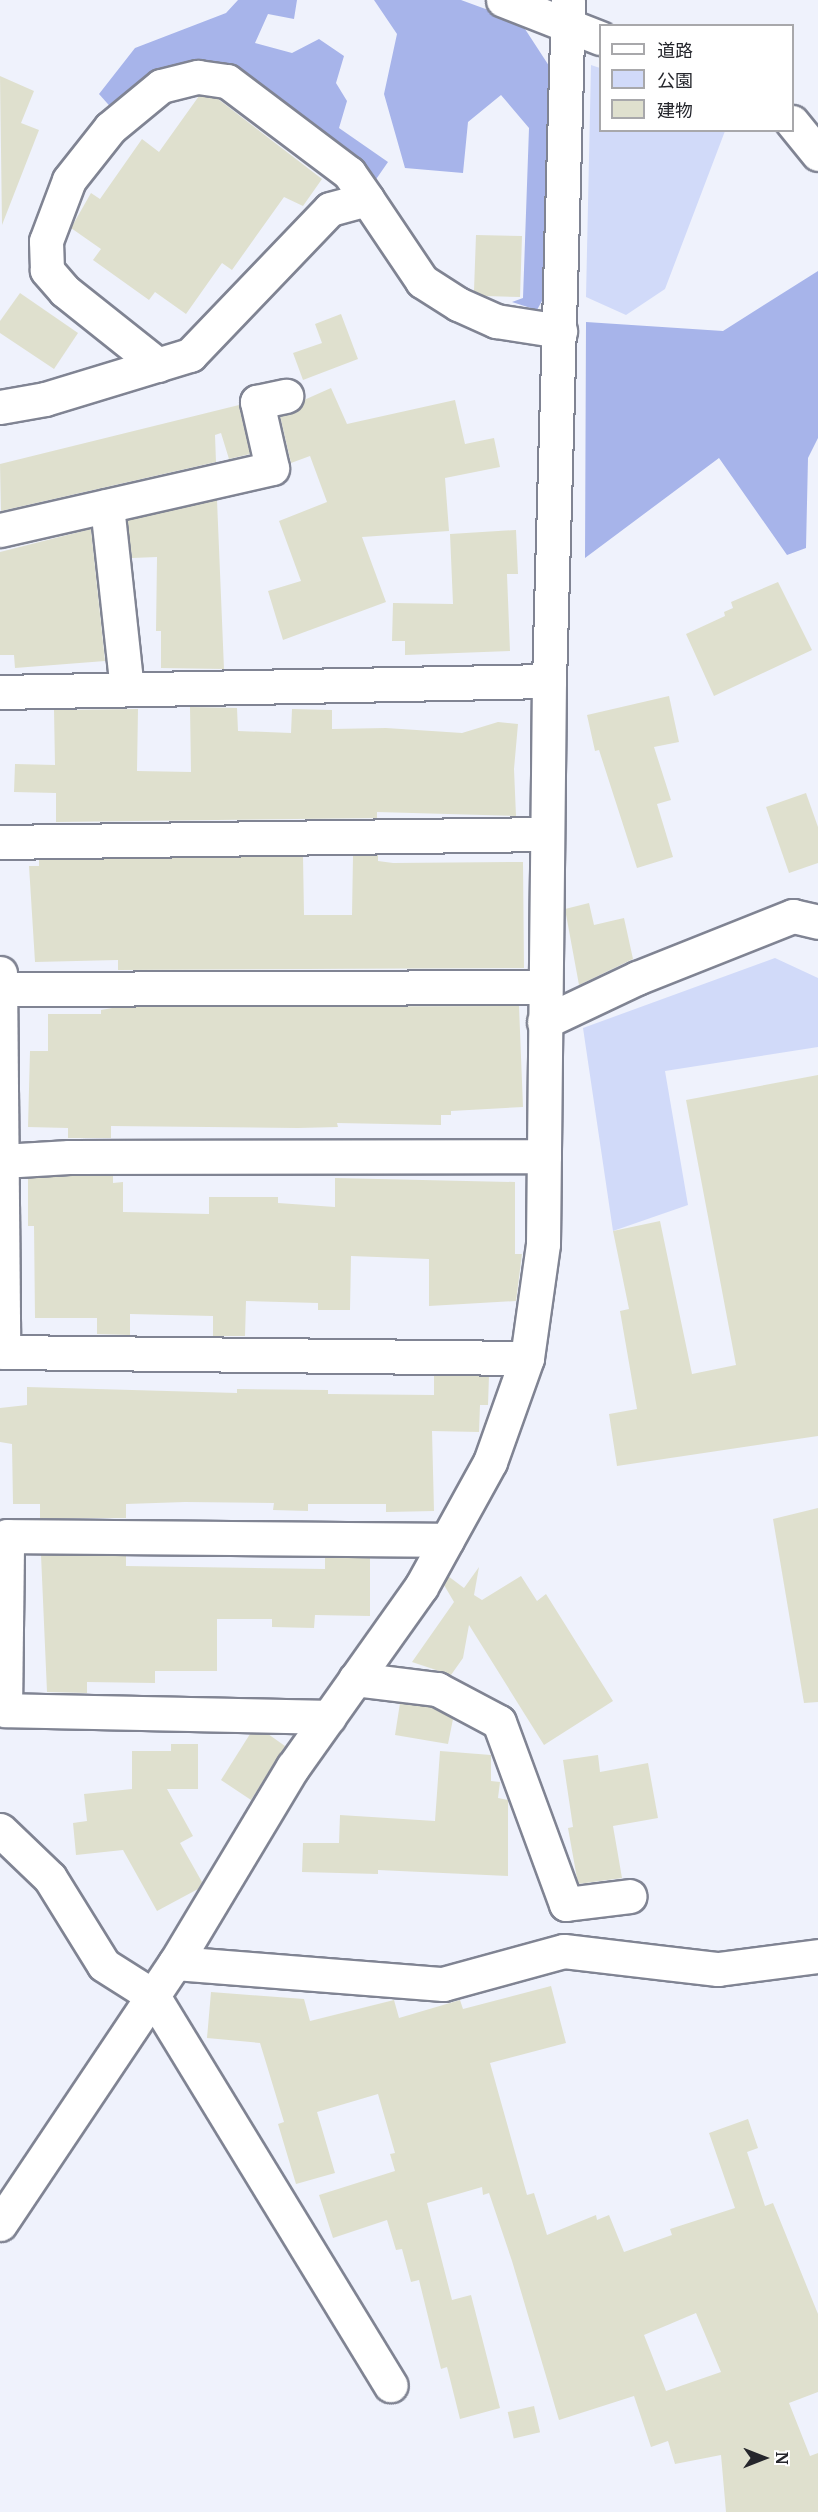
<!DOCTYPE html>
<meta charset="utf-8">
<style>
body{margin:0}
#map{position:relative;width:818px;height:2512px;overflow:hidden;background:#eff2fc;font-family:Merriweather,"Noto Sans JP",serif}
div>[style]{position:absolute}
.green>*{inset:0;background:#d1daf9}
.forest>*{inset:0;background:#a7b4ea}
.building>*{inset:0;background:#dfe0ce;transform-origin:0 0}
.roads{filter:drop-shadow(2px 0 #808493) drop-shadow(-2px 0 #808493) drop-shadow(0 2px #808493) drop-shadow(0 -2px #808493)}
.minor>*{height:33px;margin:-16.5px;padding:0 16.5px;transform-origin:16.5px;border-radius:16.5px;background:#fff}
span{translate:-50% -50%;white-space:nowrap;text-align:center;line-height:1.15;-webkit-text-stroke:5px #fff;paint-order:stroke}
.legend{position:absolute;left:599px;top:24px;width:195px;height:108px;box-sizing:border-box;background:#fff;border:2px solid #a8a8ab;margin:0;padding:8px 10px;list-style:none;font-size:18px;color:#25262c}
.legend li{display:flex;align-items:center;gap:12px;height:30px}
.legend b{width:30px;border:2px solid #a8a8ab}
.north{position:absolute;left:734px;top:2428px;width:60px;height:60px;-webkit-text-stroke:4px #fff;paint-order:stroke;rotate:90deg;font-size:16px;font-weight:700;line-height:24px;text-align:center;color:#25262c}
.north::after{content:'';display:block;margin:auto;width:21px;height:27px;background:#25262c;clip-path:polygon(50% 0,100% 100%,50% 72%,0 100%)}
</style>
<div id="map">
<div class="green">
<div style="clip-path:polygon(591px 65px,600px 68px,600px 130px,725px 131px,665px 289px,626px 315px,586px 297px)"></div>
<div style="clip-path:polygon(775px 958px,818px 978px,818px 1047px,665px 1071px,688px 1205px,613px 1231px,583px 1028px)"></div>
</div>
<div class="forest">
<div style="clip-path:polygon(238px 0,297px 0,294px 19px,268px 14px,255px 43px,292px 53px,319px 39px,344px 56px,336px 83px,347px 101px,339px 128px,388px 162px,370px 188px,349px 173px,318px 126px,227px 65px,159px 68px,115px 112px,99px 94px,135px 48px,226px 13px)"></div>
<div style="clip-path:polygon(374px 0,461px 0,491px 11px,525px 29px,553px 72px,543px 299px,537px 310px,512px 302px,523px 298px,529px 128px,501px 95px,468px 122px,463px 173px,405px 168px,384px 94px,397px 34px)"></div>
<div style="clip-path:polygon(818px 271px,818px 438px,808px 458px,806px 548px,787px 555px,719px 458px,585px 558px,586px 322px,723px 331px)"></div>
</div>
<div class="building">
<div style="clip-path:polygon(0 76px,34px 91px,21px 123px,39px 130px,2px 225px)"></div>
<div style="clip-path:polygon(199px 96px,218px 99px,322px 179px,303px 206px,284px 197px,232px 270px,222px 263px,186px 314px,155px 292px,149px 300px,93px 260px,101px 249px,71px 228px,91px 193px,100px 199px,142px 139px,159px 152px)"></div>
<div style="clip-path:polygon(476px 235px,522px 236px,520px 297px,485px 296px,474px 291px)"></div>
<div style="clip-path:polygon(20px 293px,78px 333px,54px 369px,0 333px,0 321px)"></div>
<div style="clip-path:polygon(341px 314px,358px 359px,303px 380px,293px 353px,322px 343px,315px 324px)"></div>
<div style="clip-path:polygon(331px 388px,347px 424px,455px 400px,465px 444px,494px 438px,500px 467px,445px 478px,449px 531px,362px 537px,386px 602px,283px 640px,268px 591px,301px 581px,279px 521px,327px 502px,310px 456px,291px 463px,280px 416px,298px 410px,304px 400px)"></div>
<div style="clip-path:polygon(239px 405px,250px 454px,229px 459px,221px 433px,215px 435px,216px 462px,1px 511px,0 464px)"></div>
<div style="clip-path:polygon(217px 500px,224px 669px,161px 668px,161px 631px,156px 631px,157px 557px,132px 558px,127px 520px)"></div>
<div style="clip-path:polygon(91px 529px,105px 661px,15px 668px,14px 655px,0 655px,0 552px)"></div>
<div style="clip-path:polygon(516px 530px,518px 574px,507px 574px,510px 651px,405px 655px,405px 641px,392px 641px,393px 603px,453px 604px,450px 534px)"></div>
<div style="clip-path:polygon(778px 582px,812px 650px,714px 696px,686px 634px,725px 616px,724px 612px,733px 608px,731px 602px)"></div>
<div style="clip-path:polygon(669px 696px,679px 742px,654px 747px,671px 800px,657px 804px,673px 857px,637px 868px,599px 750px,595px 751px,587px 715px)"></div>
<div style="clip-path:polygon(190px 707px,237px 708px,238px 731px,291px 733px,292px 709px,332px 710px,332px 729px,386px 728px,462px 733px,498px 722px,518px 724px,514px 769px,516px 816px,377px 812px,377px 818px,56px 822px,56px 793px,14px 792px,15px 764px,55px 765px,54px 710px,138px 709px,137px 771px,191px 772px)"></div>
<div style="clip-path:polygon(806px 793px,818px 827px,818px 863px,789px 873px,766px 807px)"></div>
<div style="clip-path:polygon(378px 855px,378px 861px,393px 863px,523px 862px,524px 968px,118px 970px,118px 960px,35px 962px,29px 866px,39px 866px,39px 860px,303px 856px,304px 915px,352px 915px,353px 856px)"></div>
<div style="clip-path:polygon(589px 903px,594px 925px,624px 918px,633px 959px,579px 985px,565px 909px)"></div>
<div style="clip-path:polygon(519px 1006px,523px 1107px,451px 1111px,451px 1115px,441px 1115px,441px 1125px,337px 1123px,338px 1127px,298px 1128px,111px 1126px,111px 1138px,68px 1138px,68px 1128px,28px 1127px,30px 1051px,48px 1051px,48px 1014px,101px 1014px,101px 1010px,118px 1007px)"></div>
<div style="clip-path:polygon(818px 1075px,818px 1436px,617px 1466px,609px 1414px,637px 1409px,620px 1311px,629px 1309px,613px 1231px,660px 1221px,692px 1374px,736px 1365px,686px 1100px)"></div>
<div style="clip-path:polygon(70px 1176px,113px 1176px,113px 1183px,123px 1182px,123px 1212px,209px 1214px,209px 1197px,278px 1197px,278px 1203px,335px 1207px,335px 1178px,515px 1182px,515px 1254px,522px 1254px,516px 1301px,429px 1306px,429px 1259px,351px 1256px,350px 1310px,318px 1310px,318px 1303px,246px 1301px,245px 1336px,213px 1336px,213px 1316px,130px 1314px,130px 1335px,97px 1334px,97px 1318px,35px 1318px,34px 1226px,28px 1226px,28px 1178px)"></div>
<div style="clip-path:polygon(434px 1376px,489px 1376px,488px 1405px,480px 1405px,479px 1432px,432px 1431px,434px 1511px,386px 1512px,386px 1504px,308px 1504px,308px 1511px,273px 1510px,274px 1503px,185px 1502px,126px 1504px,126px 1518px,40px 1518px,40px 1504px,13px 1504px,12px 1444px,0 1442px,0 1408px,27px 1405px,27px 1387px,237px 1393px,237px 1389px,328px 1390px,328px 1394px,434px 1395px)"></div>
<div style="clip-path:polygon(818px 1508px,818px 1702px,804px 1703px,773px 1519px)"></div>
<div style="clip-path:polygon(41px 1555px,126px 1556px,126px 1566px,325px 1569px,325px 1558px,370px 1558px,370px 1616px,315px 1615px,314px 1628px,272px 1627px,272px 1619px,217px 1619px,217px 1671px,155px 1671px,155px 1683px,87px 1682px,87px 1693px,47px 1692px)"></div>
<div style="clip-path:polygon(479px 1567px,474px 1595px,482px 1600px,521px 1576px,537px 1601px,546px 1594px,613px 1701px,544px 1745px,469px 1625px,463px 1658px,451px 1675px,412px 1662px,454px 1602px,444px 1585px,448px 1576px,464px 1588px)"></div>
<div style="clip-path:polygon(400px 1703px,431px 1707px,453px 1719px,448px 1744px,395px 1735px)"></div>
<div style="clip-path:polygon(250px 1734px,268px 1734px,285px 1746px,251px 1800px,221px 1780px)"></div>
<div style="clip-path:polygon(171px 1744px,198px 1744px,198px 1789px,167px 1789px,193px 1836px,180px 1843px,202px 1882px,198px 1889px,157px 1911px,123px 1850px,76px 1855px,73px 1823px,87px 1821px,84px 1794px,132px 1789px,132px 1751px,171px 1751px)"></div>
<div style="clip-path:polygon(440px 1751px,491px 1755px,491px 1781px,500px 1782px,498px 1798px,508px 1800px,508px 1876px,378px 1870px,378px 1874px,302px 1872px,303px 1843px,339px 1843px,340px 1815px,435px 1821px)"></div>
<div style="clip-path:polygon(598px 1755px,600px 1772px,648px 1763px,658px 1818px,613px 1826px,622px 1878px,578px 1884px,568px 1828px,573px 1827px,563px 1760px)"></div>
<div style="clip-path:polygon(evenodd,551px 1986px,566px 2043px,490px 2063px,527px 2195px,534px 2193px,547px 2235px,596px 2215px,597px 2220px,609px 2215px,624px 2252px,672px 2235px,670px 2229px,735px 2208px,709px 2133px,748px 2119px,758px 2148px,747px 2152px,765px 2206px,773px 2203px,818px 2314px,818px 2392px,789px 2403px,810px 2456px,818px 2453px,818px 2512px,726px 2512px,721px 2455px,675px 2464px,668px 2441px,651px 2447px,634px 2396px,559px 2420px,512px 2261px,489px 2193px,483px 2195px,482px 2187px,427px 2203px,452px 2300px,471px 2295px,500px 2408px,460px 2419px,447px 2367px,441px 2369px,419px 2280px,411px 2282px,402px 2249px,396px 2250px,387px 2220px,333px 2238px,319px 2195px,395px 2171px,390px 2154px,395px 2153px,378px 2094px,317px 2112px,335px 2173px,296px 2184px,278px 2124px,284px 2122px,260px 2043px,207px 2038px,211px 1992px,304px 1999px,310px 2021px,394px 2000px,399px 2018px,460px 2000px,463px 2009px,551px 1986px,696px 2313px,721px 2372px,666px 2391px,644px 2335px,696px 2313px)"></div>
<div style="left:534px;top:2406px;width:27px;height:27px;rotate:77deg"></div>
</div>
<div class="roads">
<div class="minor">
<div style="left:503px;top:0;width:104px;rotate:21.4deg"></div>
<div style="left:792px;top:122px;width:41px;rotate:50.9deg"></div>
<div style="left:158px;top:365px;width:119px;rotate:-141.5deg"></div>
<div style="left:65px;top:291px;width:28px;rotate:-131deg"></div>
<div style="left:47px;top:270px;width:29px;rotate:-92deg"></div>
<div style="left:46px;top:241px;width:65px;rotate:-69.3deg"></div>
<div style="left:69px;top:180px;width:66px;rotate:-51.7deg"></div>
<div style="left:110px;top:128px;width:66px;rotate:-39.5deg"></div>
<div style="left:161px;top:86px;width:38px;rotate:-14deg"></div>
<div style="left:198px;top:77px;width:29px;rotate:8deg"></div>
<div style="left:227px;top:81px;width:153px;rotate:37deg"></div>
<div style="left:349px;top:173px;width:32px;rotate:55deg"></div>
<div style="left:0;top:407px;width:46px;rotate:-10.1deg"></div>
<div style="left:45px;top:399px;width:152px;rotate:-16.9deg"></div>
<div style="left:190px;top:355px;width:202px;rotate:-46.2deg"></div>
<div style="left:330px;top:209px;width:38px;rotate:-15deg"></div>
<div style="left:367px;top:199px;width:99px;rotate:56.1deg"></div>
<div style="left:422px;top:281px;width:43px;rotate:32.6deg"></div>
<div style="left:458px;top:304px;width:42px;rotate:24.1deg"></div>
<div style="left:496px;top:321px;width:65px;rotate:8.9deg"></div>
<div style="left:107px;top:506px;width:184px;rotate:83.8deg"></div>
<div style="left:0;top:530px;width:279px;rotate:-12.8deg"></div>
<div style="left:272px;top:468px;width:68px;rotate:-102.8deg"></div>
<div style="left:257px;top:402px;width:30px;rotate:-12deg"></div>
<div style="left:0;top:692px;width:549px;rotate:-1.15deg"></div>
<div style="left:0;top:842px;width:547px;rotate:-0.84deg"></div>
<div style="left:0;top:973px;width:379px;rotate:89.5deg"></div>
<div style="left:3px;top:1352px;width:524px;rotate:0.66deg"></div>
<div style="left:0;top:989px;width:544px;rotate:-0.21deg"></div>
<div style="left:544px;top:1022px;width:103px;rotate:-25.3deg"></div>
<div style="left:637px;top:978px;width:168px;rotate:-21.7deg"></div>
<div style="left:793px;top:916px;width:26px;rotate:13deg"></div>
<div style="left:2px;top:1161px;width:67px;rotate:-3.4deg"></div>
<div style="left:69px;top:1157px;width:475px;rotate:-0.1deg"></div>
<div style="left:355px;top:1679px;width:83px;rotate:7deg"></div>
<div style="left:437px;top:1689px;width:70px;rotate:28deg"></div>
<div style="left:499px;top:1722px;width:194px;rotate:69.8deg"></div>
<div style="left:566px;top:1904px;width:64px;rotate:-7.1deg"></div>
<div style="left:329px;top:1717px;width:324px;rotate:-178.8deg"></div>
<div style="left:5px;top:1710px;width:174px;rotate:-89.3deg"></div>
<div style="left:7px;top:1536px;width:440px;rotate:0.5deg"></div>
<div style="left:0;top:1830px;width:69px;rotate:43.8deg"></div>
<div style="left:50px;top:1878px;width:102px;rotate:58.2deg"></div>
<div style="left:104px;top:1965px;width:58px;rotate:32.3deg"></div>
<div style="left:153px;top:1996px;width:456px;rotate:58.6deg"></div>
<div style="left:175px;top:1963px;width:269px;rotate:4.5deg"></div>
<div style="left:443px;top:1984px;width:125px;rotate:-15.3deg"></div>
<div style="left:564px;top:1951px;width:155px;rotate:6.7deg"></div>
<div style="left:718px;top:1969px;width:101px;rotate:-7.4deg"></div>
<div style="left:0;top:2224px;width:314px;rotate:-56.2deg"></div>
<div style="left:175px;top:1963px;width:229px;rotate:-59deg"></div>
<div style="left:293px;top:1767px;width:221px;rotate:-54.6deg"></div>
<div style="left:421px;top:1587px;width:143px;rotate:-61.1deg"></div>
<div style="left:490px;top:1462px;width:110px;rotate:-70.4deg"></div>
<div style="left:527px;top:1358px;width:115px;rotate:-82deg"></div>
<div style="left:543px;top:1244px;width:563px;rotate:-89.39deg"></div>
<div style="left:549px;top:681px;width:681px;rotate:-88.4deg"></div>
</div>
</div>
<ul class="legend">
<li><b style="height:8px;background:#fff"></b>道路</li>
<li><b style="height:16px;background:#d1daf9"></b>公園</li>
<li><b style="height:16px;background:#dfe0ce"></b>建物</li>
</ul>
<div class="north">N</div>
</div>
